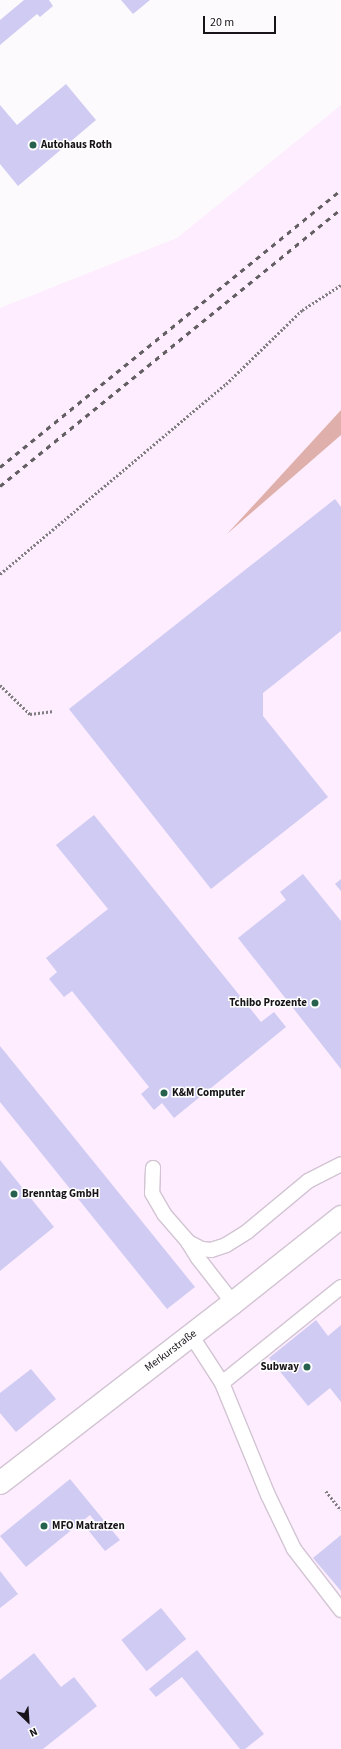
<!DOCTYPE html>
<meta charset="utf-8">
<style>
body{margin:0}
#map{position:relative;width:341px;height:1749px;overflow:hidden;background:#fdfafd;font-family:"Source Sans 3",sans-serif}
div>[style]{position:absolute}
.built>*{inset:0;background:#fdedfe}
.forest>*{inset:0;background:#deafab}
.building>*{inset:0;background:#d0cbf3;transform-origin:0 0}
.path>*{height:2.5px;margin-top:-1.25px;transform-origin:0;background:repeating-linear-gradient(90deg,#817e82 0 2px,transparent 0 4px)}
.roads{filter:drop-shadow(1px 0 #d2c4d3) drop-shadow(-1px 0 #d2c4d3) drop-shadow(0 1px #d2c4d3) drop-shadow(0 -1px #d2c4d3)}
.service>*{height:14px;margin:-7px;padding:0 7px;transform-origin:7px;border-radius:7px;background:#fff}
.tertiary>*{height:22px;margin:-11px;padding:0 11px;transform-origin:11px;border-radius:11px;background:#fff}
.rail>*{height:3px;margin-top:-1.5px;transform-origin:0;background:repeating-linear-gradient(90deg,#625e62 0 5px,transparent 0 10px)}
.dots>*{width:11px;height:11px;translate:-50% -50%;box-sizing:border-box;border:2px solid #fff;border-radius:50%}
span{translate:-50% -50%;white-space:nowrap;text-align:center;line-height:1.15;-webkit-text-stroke:3px #fff;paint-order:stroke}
.poi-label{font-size:11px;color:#171318;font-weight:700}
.left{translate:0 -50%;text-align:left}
.right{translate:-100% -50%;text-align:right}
.street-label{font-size:11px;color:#171318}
.north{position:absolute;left:8px;top:1701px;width:40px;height:40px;-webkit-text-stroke:3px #fff;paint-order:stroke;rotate:155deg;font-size:11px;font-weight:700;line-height:16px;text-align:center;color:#171318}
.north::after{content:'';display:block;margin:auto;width:14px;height:18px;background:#171318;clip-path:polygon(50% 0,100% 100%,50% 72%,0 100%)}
.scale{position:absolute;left:203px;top:16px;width:73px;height:18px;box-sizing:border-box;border:2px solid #171318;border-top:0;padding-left:5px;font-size:12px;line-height:14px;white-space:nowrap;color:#171318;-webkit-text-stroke:3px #fff;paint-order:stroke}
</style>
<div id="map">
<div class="built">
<div style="clip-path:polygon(341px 105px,341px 410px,231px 530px,341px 435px,341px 1749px,0 1749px,0 308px,177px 238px)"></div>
</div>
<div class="forest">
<div style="clip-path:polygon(341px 410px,341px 435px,227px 534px)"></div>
</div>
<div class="building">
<div style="clip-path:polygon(24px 0,49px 0,53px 6px,40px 17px,37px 14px,0 45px,0 20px)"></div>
<div style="clip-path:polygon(121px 0,150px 0,133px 14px)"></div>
<div style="clip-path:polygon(66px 84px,96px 120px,18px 186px,0 164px,0 105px,17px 125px)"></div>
<div style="clip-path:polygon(335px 499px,341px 507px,341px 631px,263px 693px,263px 716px,328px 797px,211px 889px,69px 709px)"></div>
<div style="clip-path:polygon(94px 815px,261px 1022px,274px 1012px,286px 1027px,174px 1118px,162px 1103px,154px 1110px,141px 1094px,149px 1087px,72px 991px,64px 997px,49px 979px,57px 972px,46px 958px,108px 909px,56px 845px)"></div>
<div style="clip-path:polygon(303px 874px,341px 921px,341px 1069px,238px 938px,286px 900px,280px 892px)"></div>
<div style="clip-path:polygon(341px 879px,341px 891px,335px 884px)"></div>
<div style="clip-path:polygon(0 1046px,195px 1287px,167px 1309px,0 1102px)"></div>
<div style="clip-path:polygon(0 1160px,54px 1227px,0 1271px)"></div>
<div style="clip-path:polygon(316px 1320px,328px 1336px,341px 1325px,341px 1402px,330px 1388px,308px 1406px,269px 1358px)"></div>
<div style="clip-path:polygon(31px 1369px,56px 1399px,16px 1432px,0 1413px,0 1393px)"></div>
<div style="clip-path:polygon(70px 1479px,120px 1540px,105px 1551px,88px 1530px,96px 1523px,90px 1515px,26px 1567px,0 1536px)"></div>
<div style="clip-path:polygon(341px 1535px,341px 1591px,313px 1558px)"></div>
<div style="clip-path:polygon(0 1571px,18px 1594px,0 1608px)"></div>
<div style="left:161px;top:1608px;width:40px;height:51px;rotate:51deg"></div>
<div style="clip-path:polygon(197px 1650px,264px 1734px,245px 1749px,240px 1749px,182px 1677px,156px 1697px,149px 1689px)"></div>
<div style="clip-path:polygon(34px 1653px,61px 1687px,74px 1677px,97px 1706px,43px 1749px,0 1749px,0 1680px)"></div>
</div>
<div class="path">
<div style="left:0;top:574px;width:295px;rotate:-40.1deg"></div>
<div style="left:226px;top:384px;width:106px;rotate:-44.2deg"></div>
<div style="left:302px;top:310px;width:46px;rotate:-32.7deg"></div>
<div style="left:0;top:685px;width:42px;rotate:44deg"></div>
<div style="left:30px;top:714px;width:24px;rotate:-7deg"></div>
<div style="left:326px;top:1491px;width:24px;rotate:52deg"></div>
</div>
<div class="roads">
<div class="service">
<div style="left:153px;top:1168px;width:25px;rotate:92deg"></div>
<div style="left:152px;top:1193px;width:24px;rotate:60deg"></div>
<div style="left:164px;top:1214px;width:37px;rotate:49deg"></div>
<div style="left:188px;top:1242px;width:19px;rotate:58deg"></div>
<div style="left:198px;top:1258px;width:57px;rotate:52.1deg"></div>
<div style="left:188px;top:1242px;width:16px;rotate:27deg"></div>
<div style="left:202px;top:1249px;width:9px;rotate:6deg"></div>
<div style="left:211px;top:1250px;width:16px;rotate:-18deg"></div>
<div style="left:226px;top:1245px;width:26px;rotate:-32deg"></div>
<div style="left:248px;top:1231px;width:78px;rotate:-39.8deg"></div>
<div style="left:308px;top:1181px;width:37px;rotate:-27deg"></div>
<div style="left:191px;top:1335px;width:57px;rotate:57.1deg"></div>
<div style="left:222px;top:1383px;width:121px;rotate:67.7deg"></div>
<div style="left:268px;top:1495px;width:60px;rotate:64.3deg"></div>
<div style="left:294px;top:1549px;width:77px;rotate:52.4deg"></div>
<div style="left:222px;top:1383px;width:153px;rotate:-38.9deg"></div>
</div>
<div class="tertiary">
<div style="left:0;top:1483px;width:294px;rotate:-37.7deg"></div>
<div style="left:233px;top:1303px;width:138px;rotate:-38.5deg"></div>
</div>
</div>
<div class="rail">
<div style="left:0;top:467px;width:439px;rotate:-39.1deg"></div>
<div style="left:0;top:486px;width:439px;rotate:-39.1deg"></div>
</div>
<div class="dots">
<div style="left:33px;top:145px;background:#26624d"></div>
<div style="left:315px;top:1003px;background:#26624d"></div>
<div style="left:164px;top:1093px;background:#26624d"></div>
<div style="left:14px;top:1194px;background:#26624d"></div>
<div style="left:307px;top:1367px;background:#26624d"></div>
<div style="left:44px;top:1526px;background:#26624d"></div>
</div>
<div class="poi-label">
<span class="left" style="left:41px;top:145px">Autohaus Roth</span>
<span class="right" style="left:307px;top:1003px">Tchibo Prozente</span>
<span class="left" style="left:172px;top:1093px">K&amp;M Computer</span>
<span class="left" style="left:22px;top:1194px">Brenntag GmbH</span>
<span class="right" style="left:299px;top:1367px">Subway</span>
<span class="left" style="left:52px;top:1526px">MFO Matratzen</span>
</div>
<div class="street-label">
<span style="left:171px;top:1351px;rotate:-37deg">Merkurstraße</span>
</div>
<div class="north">N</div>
<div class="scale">20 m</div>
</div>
